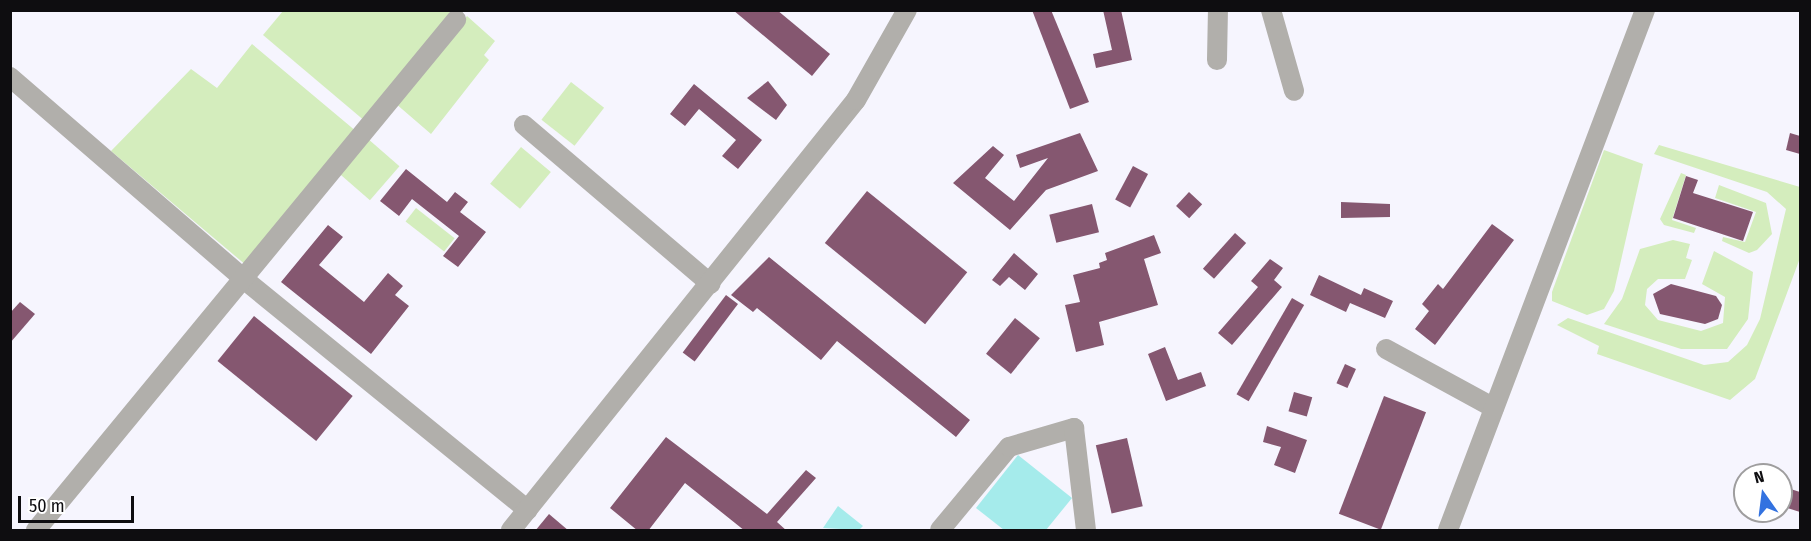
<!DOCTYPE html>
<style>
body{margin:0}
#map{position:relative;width:1811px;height:541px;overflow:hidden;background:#f6f5fe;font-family:"Fira Sans Condensed",sans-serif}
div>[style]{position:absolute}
.green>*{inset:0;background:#d4edbd;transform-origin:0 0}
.water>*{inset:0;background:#a5ebeb}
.building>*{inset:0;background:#855770;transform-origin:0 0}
.minor>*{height:20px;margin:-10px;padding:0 10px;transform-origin:10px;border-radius:10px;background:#b1afab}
span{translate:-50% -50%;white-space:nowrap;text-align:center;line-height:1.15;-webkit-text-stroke:4.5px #fff;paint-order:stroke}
.frame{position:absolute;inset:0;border:12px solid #0e0d10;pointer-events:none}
.north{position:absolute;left:1733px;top:463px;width:60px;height:60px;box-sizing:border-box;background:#fff;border:2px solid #9f9e9f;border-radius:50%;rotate:346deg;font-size:16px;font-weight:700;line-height:24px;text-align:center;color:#0e0d10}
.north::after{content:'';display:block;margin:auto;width:21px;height:27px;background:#3372e0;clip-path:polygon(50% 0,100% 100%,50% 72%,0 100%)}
.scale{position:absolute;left:18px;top:496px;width:116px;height:27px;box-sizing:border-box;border:3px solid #0e0d10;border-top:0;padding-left:8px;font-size:18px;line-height:21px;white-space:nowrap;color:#0e0d10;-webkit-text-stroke:4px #fff;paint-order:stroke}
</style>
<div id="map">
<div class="green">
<div style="clip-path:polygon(447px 10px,452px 14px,366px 122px,263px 35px,283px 11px)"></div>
<div style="clip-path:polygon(467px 16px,495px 41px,484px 55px,489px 60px,431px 134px,395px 103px)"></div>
<div style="clip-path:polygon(252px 44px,357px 132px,247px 266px,111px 151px,191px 69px,217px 88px)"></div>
<div style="left:571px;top:82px;width:42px;height:48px;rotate:38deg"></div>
<div style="left:367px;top:138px;width:43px;height:45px;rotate:41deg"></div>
<div style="clip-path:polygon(1659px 145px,1800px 187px,1800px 258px,1755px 379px,1730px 400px,1597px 354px,1599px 346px,1557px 325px,1568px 318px,1704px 365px,1728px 362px,1747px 345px,1760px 319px,1786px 209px,1767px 192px,1654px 154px)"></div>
<div style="left:521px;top:147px;width:39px;height:48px;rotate:40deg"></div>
<div style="clip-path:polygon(1604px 150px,1643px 164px,1614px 291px,1604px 309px,1587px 315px,1552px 301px,1552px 292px)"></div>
<div style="clip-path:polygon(1681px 173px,1686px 175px,1672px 220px,1696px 228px,1694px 233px,1664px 225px,1660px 219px)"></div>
<div style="clip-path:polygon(1719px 185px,1766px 203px,1772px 234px,1757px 250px,1749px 253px,1722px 241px,1723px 237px,1745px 242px,1756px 212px,1715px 198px)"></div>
<div style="left:416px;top:208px;width:49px;height:17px;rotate:38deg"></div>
<div style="clip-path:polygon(1673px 240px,1690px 244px,1686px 258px,1692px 260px,1685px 279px,1658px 279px,1647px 289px,1645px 305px,1658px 320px,1701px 331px,1723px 323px,1725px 297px,1702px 284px,1714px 251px,1753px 272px,1748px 319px,1727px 349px,1681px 349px,1604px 324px,1622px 299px,1640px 249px)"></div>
</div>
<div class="water">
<div style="clip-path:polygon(1018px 455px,1072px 498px,1046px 530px,1004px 530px,976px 508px)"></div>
<div style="clip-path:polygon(838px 506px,863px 526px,859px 530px,823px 528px)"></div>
</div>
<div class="building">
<div style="clip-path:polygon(733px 10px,777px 10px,830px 54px,812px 76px)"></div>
<div style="clip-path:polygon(1032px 10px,1051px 10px,1089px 102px,1070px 109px)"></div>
<div style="clip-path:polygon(1103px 10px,1121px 10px,1132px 60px,1096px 68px,1093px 54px,1112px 50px)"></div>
<div style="clip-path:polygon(768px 81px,787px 105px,776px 120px,747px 98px)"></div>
<div style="clip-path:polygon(694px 84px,762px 140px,738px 169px,722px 156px,736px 140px,699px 109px,685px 126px,670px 114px)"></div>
<div style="clip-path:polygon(1080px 133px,1098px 171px,1046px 190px,1010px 230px,953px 183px,993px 146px,1004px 155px,985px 178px,1014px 201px,1048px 158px,1020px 168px,1016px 155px)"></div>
<div style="clip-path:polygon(1790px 133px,1800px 136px,1800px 154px,1786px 150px)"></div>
<div style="left:1133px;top:166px;width:17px;height:38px;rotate:28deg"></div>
<div style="clip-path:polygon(406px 169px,447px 202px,455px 192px,468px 202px,460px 212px,486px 232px,458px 267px,443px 256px,459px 236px,412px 199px,399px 216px,380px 201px)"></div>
<div style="clip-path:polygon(1686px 176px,1698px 180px,1693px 193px,1753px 212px,1743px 241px,1673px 218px)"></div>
<div style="left:867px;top:191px;width:129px;height:67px;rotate:39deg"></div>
<div style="left:1189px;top:192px;width:18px;height:19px;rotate:43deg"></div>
<div style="clip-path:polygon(1341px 202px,1390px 204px,1390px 217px,1341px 218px)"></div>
<div style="left:1092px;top:204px;width:29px;height:44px;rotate:76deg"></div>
<div style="clip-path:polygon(1492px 224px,1514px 240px,1435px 345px,1415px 329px,1429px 311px,1422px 304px,1438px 284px,1443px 289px)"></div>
<div style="clip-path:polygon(328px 225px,343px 237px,319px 265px,364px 302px,388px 273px,403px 286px,395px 295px,409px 306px,371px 354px,281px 282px)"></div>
<div style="left:1235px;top:233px;width:15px;height:48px;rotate:42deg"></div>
<div style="clip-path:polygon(1154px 235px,1161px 253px,1144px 259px,1158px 305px,1099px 322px,1104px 345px,1076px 352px,1065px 305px,1080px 302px,1073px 275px,1100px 268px,1099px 263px,1107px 260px,1105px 253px)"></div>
<div style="clip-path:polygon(1014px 253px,1038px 274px,1025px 290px,1009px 277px,1000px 286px,992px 280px)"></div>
<div style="clip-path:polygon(769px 257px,970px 420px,956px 437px,837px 341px,821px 360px,757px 308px,753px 312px,731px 295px)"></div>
<div style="clip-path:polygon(1270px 259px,1283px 268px,1274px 280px,1282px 287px,1232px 345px,1218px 333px,1258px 287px,1251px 281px)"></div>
<div style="clip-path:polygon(1319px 275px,1361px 295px,1364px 288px,1393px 301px,1385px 318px,1350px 303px,1346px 312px,1310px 295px)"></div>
<div style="clip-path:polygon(1671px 284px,1716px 296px,1722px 305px,1718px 319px,1705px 324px,1660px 314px,1653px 294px)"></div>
<div style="left:726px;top:295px;width:15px;height:72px;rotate:37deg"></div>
<div style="left:1292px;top:298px;width:14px;height:111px;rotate:30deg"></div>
<div style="clip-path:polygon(20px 302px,35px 314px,10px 343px,10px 313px)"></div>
<div style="left:254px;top:316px;width:127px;height:58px;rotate:39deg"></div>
<div style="left:1015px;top:318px;width:32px;height:46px;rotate:39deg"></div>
<div style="clip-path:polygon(1165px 347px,1178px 380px,1201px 372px,1206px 386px,1166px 401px,1148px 354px)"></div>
<div style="left:1345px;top:364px;width:12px;height:21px;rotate:24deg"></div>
<div style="left:1294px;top:392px;width:19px;height:20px;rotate:16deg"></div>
<div style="left:1384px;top:396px;width:45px;height:126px;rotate:21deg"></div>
<div style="clip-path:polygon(1267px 426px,1307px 440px,1295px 473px,1274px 465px,1281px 447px,1263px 442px)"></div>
<div style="clip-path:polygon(666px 437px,767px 514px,806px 470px,816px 478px,777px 522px,787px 531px,745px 531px,685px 483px,648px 531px,638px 531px,610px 508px)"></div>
<div style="left:1127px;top:438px;width:70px;height:32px;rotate:77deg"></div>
<div style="clip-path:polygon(1781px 486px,1800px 492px,1800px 512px,1781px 506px)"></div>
<div style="clip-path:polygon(549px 514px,569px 531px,535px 531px)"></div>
</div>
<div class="minor">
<div style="left:1271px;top:10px;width:84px;rotate:74.1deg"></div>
<div style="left:1217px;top:60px;width:50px;rotate:-88.9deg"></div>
<div style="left:10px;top:77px;width:312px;rotate:40.8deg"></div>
<div style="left:246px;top:281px;width:363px;rotate:39.1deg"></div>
<div style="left:524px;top:125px;width:245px;rotate:40.4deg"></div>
<div style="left:1386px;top:349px;width:123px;rotate:28.6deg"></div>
<div style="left:36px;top:530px;width:661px;rotate:-50.53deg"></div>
<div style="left:511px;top:530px;width:551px;rotate:-51.26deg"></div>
<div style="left:856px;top:100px;width:103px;rotate:-60.5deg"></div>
<div style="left:940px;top:530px;width:108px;rotate:-50.3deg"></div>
<div style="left:1009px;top:447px;width:68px;rotate:-16.3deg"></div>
<div style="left:1074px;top:428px;width:103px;rotate:83.3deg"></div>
<div style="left:1448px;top:530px;width:556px;rotate:-69.25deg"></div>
</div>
<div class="frame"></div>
<div class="north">N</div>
<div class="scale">50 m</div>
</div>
